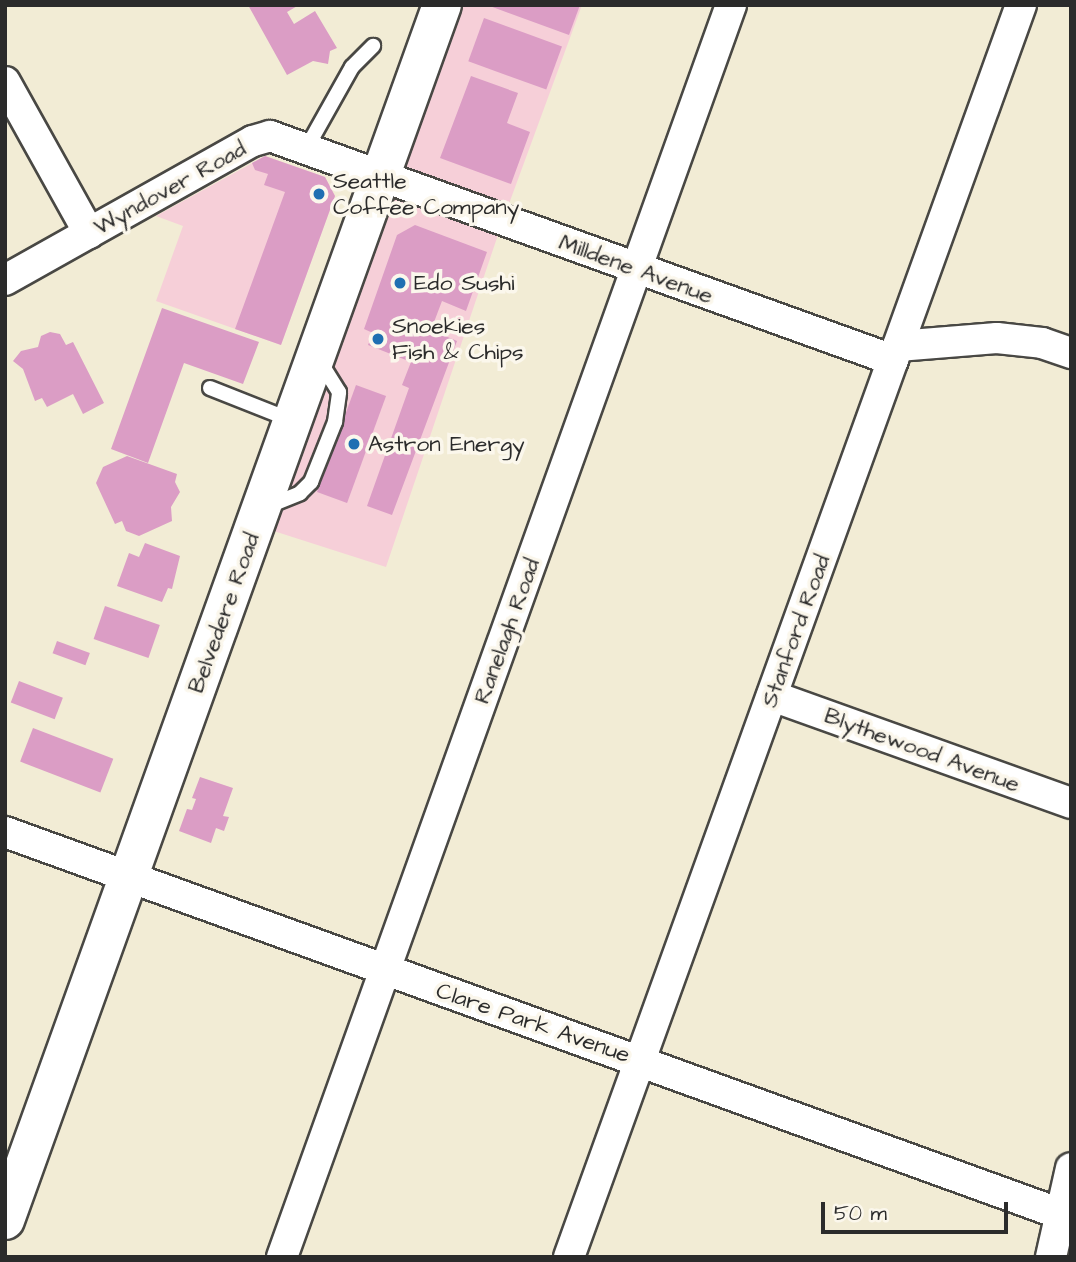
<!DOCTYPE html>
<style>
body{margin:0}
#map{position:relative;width:1076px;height:1262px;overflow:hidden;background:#f2ecd5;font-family:"Architects Daughter",sans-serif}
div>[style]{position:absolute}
.built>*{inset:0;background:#f6cfd8}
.building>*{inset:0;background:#db9dc5;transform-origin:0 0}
.roads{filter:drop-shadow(2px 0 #494844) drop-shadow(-2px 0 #494844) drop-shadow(0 2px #494844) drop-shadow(0 -2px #494844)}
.service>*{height:14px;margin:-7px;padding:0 7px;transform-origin:7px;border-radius:7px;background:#fff}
.minor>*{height:30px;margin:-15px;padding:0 15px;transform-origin:15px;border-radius:15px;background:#fff}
.secondary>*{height:38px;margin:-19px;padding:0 19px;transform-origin:19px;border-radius:19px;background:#fff}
.dots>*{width:19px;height:19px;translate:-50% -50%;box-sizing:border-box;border:4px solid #fbf7ec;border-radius:50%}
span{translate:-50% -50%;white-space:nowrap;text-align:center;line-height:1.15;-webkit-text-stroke:7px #fbf7ec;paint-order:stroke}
.poi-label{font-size:23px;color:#2b2b2b}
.left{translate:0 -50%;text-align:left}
.street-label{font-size:23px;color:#2b2b2b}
.frame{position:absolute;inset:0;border:7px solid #2b2b2b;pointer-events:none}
.scale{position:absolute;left:821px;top:1202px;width:187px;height:32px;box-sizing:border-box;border:4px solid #2b2b2b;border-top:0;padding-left:9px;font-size:21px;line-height:24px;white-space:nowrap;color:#2b2b2b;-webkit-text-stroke:5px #fbf7ec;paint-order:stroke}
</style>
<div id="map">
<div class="built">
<div style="clip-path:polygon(442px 5px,582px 5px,503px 220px,386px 567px,255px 525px)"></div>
<div style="clip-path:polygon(265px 156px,325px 177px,335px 196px,281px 345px,156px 301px,183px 226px,156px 216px)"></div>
</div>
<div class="building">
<div style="clip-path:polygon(248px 5px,299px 5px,287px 12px,294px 24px,315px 11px,337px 48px,330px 51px,328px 64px,313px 61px,287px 75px)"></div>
<div style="clip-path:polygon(487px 5px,580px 5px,569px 35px)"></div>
<div style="left:484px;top:18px;width:83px;height:46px;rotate:20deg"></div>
<div style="clip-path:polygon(471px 76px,518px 93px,507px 123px,530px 132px,511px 184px,440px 158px)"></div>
<div style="clip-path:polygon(265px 156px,325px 177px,335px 196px,281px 345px,235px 329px,285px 192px,264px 185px,268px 174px,255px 170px,252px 163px)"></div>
<div style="clip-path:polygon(415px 225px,487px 252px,466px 311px,442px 301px,431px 330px,457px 341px,392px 515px,367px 506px,409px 388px,402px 385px,411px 362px,368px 345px,373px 333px,364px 329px,397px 235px)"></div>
<div style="clip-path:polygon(162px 308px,259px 342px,243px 384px,184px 363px,148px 463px,111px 449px)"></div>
<div style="clip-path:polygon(50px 332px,60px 334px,66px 345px,73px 342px,104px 403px,83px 414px,73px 394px,47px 407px,42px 398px,35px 401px,23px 369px,13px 361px,21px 351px,38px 347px,41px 336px)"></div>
<div style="left:356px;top:385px;width:32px;height:114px;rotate:20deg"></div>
<div style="clip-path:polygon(127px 456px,177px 474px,175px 482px,180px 492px,171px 507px,172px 521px,139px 536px,126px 531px,122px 521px,115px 524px,96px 483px,103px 467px)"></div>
<div style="clip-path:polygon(145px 543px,180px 556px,172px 589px,168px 588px,162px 602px,117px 586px,129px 553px,139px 557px)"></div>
<div style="left:105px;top:606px;width:58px;height:35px;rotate:19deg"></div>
<div style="left:57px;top:641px;width:35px;height:13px;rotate:20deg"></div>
<div style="left:19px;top:681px;width:47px;height:23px;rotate:21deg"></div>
<div style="left:33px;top:728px;width:86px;height:36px;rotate:21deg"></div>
<div style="clip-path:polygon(200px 777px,233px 788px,223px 816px,229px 817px,224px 831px,216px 828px,211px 843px,179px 831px,187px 809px,192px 810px,196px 799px,192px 798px)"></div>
</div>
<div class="roads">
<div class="service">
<div style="left:306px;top:149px;width:94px;rotate:-60.7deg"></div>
<div style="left:352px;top:67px;width:30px;rotate:-45deg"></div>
<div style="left:210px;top:388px;width:87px;rotate:21.6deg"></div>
<div style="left:266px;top:507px;width:37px;rotate:-22deg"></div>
<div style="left:300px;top:493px;width:16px;rotate:-45deg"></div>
<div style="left:311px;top:482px;width:65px;rotate:-68.2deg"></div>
<div style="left:335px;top:422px;width:30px;rotate:-82deg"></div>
<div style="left:339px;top:392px;width:38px;rotate:-122deg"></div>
</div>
<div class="minor">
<div style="left:5px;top:82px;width:173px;rotate:60.9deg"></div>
<div style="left:5px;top:280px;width:284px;rotate:-29.3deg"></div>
<div style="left:253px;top:141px;width:18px;rotate:-16deg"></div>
<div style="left:270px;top:136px;width:662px;rotate:19.78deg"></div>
<div style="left:898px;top:346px;width:99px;rotate:-4.6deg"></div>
<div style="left:997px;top:338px;width:45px;rotate:6.3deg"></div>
<div style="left:1042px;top:343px;width:31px;rotate:19deg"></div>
<div style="left:772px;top:696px;width:318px;rotate:19.7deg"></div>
<div style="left:5px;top:832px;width:1123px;rotate:19.89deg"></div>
<div style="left:282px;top:1257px;width:1330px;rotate:-70.27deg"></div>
<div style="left:569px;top:1257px;width:1331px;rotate:-70.15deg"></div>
<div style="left:1051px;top:1257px;width:91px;rotate:-77.3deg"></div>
</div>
<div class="secondary">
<div style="left:5px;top:1220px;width:1291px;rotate:-70.22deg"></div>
</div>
</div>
<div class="dots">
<div style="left:319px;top:194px;background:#1f6fb2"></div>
<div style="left:400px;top:283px;background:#1f6fb2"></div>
<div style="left:378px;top:339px;background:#1f6fb2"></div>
<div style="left:354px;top:444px;background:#1f6fb2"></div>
</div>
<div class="poi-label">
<span class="left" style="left:333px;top:194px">Seattle<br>Coffee Company</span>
<span class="left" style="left:414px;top:283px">Edo Sushi</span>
<span class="left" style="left:392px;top:339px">Snoekies<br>Fish &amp; Chips</span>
<span class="left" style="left:368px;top:444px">Astron Energy</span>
</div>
<div class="street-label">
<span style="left:170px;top:188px;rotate:-29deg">Wyndover Road</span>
<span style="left:636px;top:269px;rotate:20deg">Milldene Avenue</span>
<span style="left:224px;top:613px;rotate:-70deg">Belvedere Road</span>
<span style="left:507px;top:631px;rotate:-70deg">Ranelagh Road</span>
<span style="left:796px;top:631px;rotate:-70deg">Stanford Road</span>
<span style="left:922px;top:750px;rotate:20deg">Blythewood Avenue</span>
<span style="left:533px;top:1023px;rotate:19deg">Clare Park Avenue</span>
</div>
<div class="frame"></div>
<div class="scale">50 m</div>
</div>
